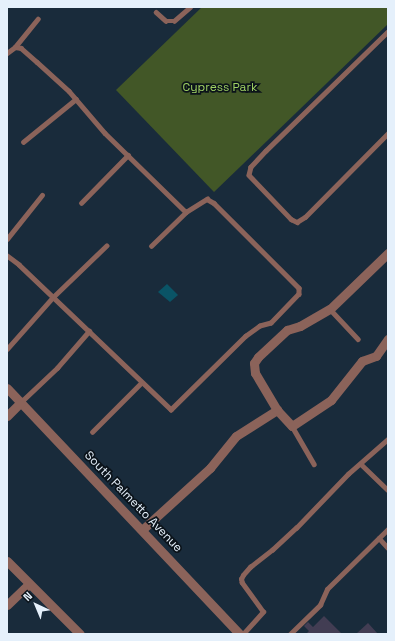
<!DOCTYPE html>
<style>
body{margin:0}
#map{position:relative;width:395px;height:641px;overflow:hidden;background:#192b3b;font-family:"Space Grotesk",sans-serif}
div>[style]{position:absolute}
.green>*{inset:0;background:#425727}
.water>*{inset:0;background:#0a5466}
.building>*{inset:0;background:#423d53}
.service>*{height:4.5px;margin:-2.25px;padding:0 2.25px;transform-origin:2.25px;border-radius:2.25px;background:#8b635a}
.minor>*{height:9px;margin:-4.5px;padding:0 4.5px;transform-origin:4.5px;border-radius:4.5px;background:#8b635a}
span{translate:-50% -50%;white-space:nowrap;text-align:center;line-height:1.15;-webkit-text-stroke:3.5px #0b131a;paint-order:stroke}
.park-label{font-size:12px;color:#a1d264}
.street-label{font-size:12px;color:#e5f0fb}
.frame{position:absolute;inset:0;border:8px solid #e5f0fb;pointer-events:none}
.north{position:absolute;left:16px;top:585px;width:40px;height:40px;-webkit-text-stroke:3px #0b131a;paint-order:stroke;rotate:316deg;font-size:11px;font-weight:700;line-height:16px;text-align:center;color:#e5f0fb}
.north::after{content:'';display:block;margin:auto;width:14px;height:18px;background:#e5f0fb;clip-path:polygon(50% 0,100% 100%,50% 72%,0 100%)}
</style>
<div id="map">
<div class="green">
<div style="clip-path:polygon(202px 7px,388px 7px,388px 24px,214px 192px,116px 90px)"></div>
</div>
<div class="water">
<div style="clip-path:polygon(167px 284px,178px 295px,170px 302px,158px 292px)"></div>
</div>
<div class="building">
<div style="clip-path:polygon(324px 616px,342px 634px,306px 634px,309px 631px,304px 626px,308px 622px,313px 627px)"></div>
<div style="clip-path:polygon(368px 623px,378px 634px,356px 634px)"></div>
</div>
<div class="service">
<div style="left:156px;top:12px;width:13px;rotate:42deg"></div>
<div style="left:166px;top:21px;width:8px"></div>
<div style="left:174px;top:21px;width:21px;rotate:-41deg"></div>
<div style="left:388px;top:32px;width:170px;rotate:135.7deg"></div>
<div style="left:266px;top:151px;width:22px;rotate:133deg"></div>
<div style="left:251px;top:167px;width:8px;rotate:104deg"></div>
<div style="left:249px;top:175px;width:61px;rotate:46.3deg"></div>
<div style="left:291px;top:219px;width:7px;rotate:27deg"></div>
<div style="left:297px;top:222px;width:9px;rotate:-32deg"></div>
<div style="left:305px;top:217px;width:118px;rotate:-45.3deg"></div>
<div style="left:15px;top:47px;width:36px;rotate:-51deg"></div>
<div style="left:7px;top:53px;width:10px;rotate:-37deg"></div>
<div style="left:15px;top:47px;width:6px;rotate:9deg"></div>
<div style="left:21px;top:48px;width:21px;rotate:41deg"></div>
<div style="left:37px;top:62px;width:43px;rotate:42.2deg"></div>
<div style="left:69px;top:91px;width:55px;rotate:49.4deg"></div>
<div style="left:105px;top:133px;width:113px;rotate:44.3deg"></div>
<div style="left:186px;top:212px;width:25px;rotate:-32deg"></div>
<div style="left:207px;top:199px;width:8px;rotate:30deg"></div>
<div style="left:214px;top:203px;width:120px;rotate:45deg"></div>
<div style="left:299px;top:288px;width:6px;rotate:90deg"></div>
<div style="left:299px;top:294px;width:40px;rotate:134deg"></div>
<div style="left:271px;top:323px;width:11px;rotate:165deg"></div>
<div style="left:260px;top:326px;width:17px;rotate:144deg"></div>
<div style="left:246px;top:336px;width:105px;rotate:135.4deg"></div>
<div style="left:171px;top:410px;width:210px;rotate:-136.4deg"></div>
<div style="left:19px;top:265px;width:15px;rotate:-143deg"></div>
<div style="left:23px;top:142px;width:68px;rotate:-39.1deg"></div>
<div style="left:81px;top:203px;width:67px;rotate:-45.6deg"></div>
<div style="left:7px;top:239px;width:56px;rotate:-51.5deg"></div>
<div style="left:151px;top:246px;width:49px;rotate:-44.2deg"></div>
<div style="left:330px;top:309px;width:41px;rotate:47deg"></div>
<div style="left:7px;top:349px;width:69px;rotate:-48.5deg"></div>
<div style="left:53px;top:297px;width:74px;rotate:-43.9deg"></div>
<div style="left:21px;top:402px;width:50px;rotate:-43.4deg"></div>
<div style="left:57px;top:368px;width:49px;rotate:-49.1deg"></div>
<div style="left:292px;top:426px;width:44px;rotate:59.9deg"></div>
<div style="left:92px;top:432px;width:69px;rotate:-45deg"></div>
<div style="left:361px;top:464px;width:37px;rotate:44deg"></div>
<div style="left:379px;top:538px;width:13px;rotate:48deg"></div>
<div style="left:243px;top:634px;width:30px;rotate:-48deg"></div>
<div style="left:263px;top:612px;width:36px;rotate:-126deg"></div>
<div style="left:242px;top:583px;width:4px;rotate:-104deg"></div>
<div style="left:241px;top:579px;width:4px;rotate:-63deg"></div>
<div style="left:243px;top:575px;width:11px;rotate:-49deg"></div>
<div style="left:250px;top:567px;width:28px;rotate:-38deg"></div>
<div style="left:272px;top:550px;width:33px;rotate:-43deg"></div>
<div style="left:296px;top:528px;width:75px;rotate:-46.1deg"></div>
<div style="left:348px;top:474px;width:53px;rotate:-41.2deg"></div>
<div style="left:290px;top:634px;width:42px;rotate:-44deg"></div>
<div style="left:320px;top:605px;width:17px;rotate:-66deg"></div>
<div style="left:327px;top:589px;width:86px;rotate:-44.5deg"></div>
</div>
<div class="minor">
<div style="left:7px;top:388px;width:339px;rotate:46.6deg"></div>
<div style="left:277px;top:410px;width:22px;rotate:47deg"></div>
<div style="left:292px;top:426px;width:47px;rotate:-33.7deg"></div>
<div style="left:331px;top:400px;width:50px;rotate:-51.5deg"></div>
<div style="left:362px;top:361px;width:15px;rotate:-20deg"></div>
<div style="left:376px;top:356px;width:21px;rotate:-55deg"></div>
<div style="left:7px;top:416px;width:20px;rotate:-45deg"></div>
<div style="left:143px;top:529px;width:91px;rotate:-42.3deg"></div>
<div style="left:210px;top:468px;width:41px;rotate:-50.9deg"></div>
<div style="left:236px;top:436px;width:49px;rotate:-32.4deg"></div>
<div style="left:277px;top:410px;width:43px;rotate:-120.7deg"></div>
<div style="left:255px;top:373px;width:10px;rotate:-96deg"></div>
<div style="left:254px;top:363px;width:7px;rotate:-56deg"></div>
<div style="left:258px;top:357px;width:40px;rotate:-43deg"></div>
<div style="left:287px;top:330px;width:14px;rotate:-17deg"></div>
<div style="left:300px;top:326px;width:34px;rotate:-30deg"></div>
<div style="left:330px;top:309px;width:81px;rotate:-44deg"></div>
<div style="left:7px;top:561px;width:103px;rotate:45deg"></div>
<div style="left:7px;top:605px;width:30px;rotate:-44deg"></div>
</div>
<div class="park-label">
<span style="left:220px;top:88px">Cypress Park</span>
</div>
<div class="street-label">
<span style="left:133px;top:502px;rotate:46deg">South Palmetto Avenue</span>
</div>
<div class="frame"></div>
<div class="north">N</div>
</div>
